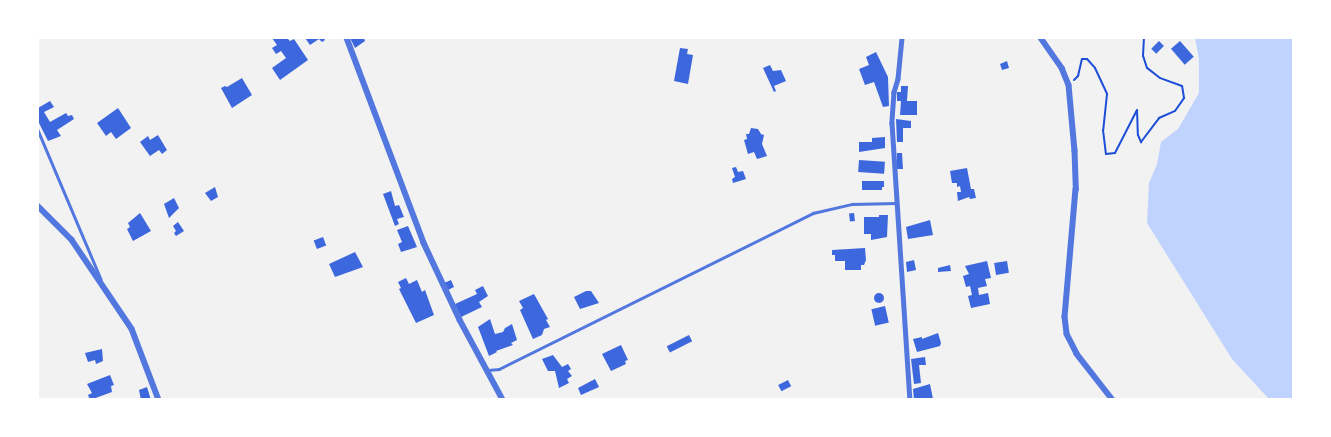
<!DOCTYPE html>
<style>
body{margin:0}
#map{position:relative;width:1331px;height:437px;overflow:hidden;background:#f2f2f2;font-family:"IBM Plex Serif",serif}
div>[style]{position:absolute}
.water>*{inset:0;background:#bfd3fe}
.building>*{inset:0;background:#3d67dc;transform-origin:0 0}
.round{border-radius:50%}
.path>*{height:2px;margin:-1px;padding:0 1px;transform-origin:1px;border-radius:1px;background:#1d4ed8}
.service>*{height:2.5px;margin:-1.25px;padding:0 1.25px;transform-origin:1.25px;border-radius:1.25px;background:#5277de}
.minor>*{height:4.5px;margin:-2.25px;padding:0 2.25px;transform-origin:2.25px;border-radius:2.25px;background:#5277de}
.tertiary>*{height:5.5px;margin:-2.75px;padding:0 2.75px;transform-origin:2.75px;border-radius:2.75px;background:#5277de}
span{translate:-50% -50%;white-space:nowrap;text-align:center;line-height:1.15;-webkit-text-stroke:5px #fff;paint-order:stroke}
.frame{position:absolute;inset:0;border:39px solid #fff;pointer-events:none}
</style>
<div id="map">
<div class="water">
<div style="clip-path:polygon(1195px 38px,1293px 38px,1293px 399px,1269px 399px,1232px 359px,1147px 223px,1149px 183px,1157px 164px,1161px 142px,1178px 129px,1199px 93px,1199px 59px)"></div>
</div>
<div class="building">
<div style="clip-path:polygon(272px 38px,287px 38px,290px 41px,294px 39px,308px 60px,280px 80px,272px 68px,286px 58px,281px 51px,276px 54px,272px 48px,277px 45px)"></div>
<div style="clip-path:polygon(305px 38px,324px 38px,325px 40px,322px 42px,319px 39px,310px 45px)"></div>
<div style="clip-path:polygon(350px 38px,364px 38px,365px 41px,355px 48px)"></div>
<div style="left:1159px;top:41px;width:7px;height:11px;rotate:45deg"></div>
<div style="left:1180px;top:41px;width:21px;height:12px;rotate:49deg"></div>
<div style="clip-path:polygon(680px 48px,688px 49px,687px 54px,693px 55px,688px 84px,674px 81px)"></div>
<div style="clip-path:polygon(876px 52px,888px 77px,889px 106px,883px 107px,874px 82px,865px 85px,859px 69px,869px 65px,866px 57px)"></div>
<div style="clip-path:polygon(1007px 61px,1009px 68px,1002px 70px,1000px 64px)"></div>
<div style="clip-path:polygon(770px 65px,773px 71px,781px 70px,786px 81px,774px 86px,776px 91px,774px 92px,763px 68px)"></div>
<div style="clip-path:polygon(242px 78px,252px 95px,232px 108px,221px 88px,225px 86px,227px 87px)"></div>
<div style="clip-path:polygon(901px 86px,908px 86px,907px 101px,917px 101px,917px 115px,900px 115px,901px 101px,897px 101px,897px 92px,901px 92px)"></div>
<div style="clip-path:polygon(50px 101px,54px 107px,44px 112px,50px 122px,66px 113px,68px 116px,72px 115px,74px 119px,57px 130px,61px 136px,48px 141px,38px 121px,38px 108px)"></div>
<div style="clip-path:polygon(118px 108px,131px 128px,116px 139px,111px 132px,106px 136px,97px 123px)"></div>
<div style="clip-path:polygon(896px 119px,911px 121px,911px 128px,903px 128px,903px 142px,897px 142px)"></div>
<div style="clip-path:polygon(751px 128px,758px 129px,761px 134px,764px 135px,762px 144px,767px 156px,757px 159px,754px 152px,748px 154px,744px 140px,747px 139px,746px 134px,749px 134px)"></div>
<div style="clip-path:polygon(158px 135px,167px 150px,162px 154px,159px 150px,150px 156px,140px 142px,148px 136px,150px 140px)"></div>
<div style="clip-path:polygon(885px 137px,885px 148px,859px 152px,859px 142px,872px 142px,872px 138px)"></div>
<div style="clip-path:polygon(897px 153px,902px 153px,903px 169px,897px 169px)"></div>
<div style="left:859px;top:160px;width:26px;height:12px;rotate:4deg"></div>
<div style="clip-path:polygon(736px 167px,738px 172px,743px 171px,746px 179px,733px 183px,732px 179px,735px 177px,732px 168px)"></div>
<div style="clip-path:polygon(967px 168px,971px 189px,974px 189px,976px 198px,970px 199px,969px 197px,958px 201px,957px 192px,961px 192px,960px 186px,957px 187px,957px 183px,952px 183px,950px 171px)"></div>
<div style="clip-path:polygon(862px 181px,884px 181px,884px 187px,882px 187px,882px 190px,862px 190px)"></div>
<div style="clip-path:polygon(215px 187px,218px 197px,211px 201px,205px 193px)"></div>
<div style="clip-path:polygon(391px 191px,395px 206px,399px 205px,404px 217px,397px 219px,399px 224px,395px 226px,383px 194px)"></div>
<div style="clip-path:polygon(174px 198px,179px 208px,169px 218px,164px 204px)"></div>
<div style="clip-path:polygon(140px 213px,151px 231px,133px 241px,127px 229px,130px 227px,128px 223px)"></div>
<div style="left:854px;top:213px;width:8px;height:5px;rotate:83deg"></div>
<div style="clip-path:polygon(879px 215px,888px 215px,887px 237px,871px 240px,871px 234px,864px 234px,864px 217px,879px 217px)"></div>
<div style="clip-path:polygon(930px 220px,933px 235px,908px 239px,906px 227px)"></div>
<div style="clip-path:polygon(178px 222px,184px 231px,176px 236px,174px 233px,176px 231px,173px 226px)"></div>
<div style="clip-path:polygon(408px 226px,417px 247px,401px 252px,398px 244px,402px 242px,397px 230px)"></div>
<div style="left:323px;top:237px;width:9px;height:10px;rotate:69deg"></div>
<div style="clip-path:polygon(865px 248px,866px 260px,864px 265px,861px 265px,861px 270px,845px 270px,845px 261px,835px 261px,835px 255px,832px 255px,832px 250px)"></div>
<div style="clip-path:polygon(355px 252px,363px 267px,335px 277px,329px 264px)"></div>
<div style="clip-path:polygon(914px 260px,916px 270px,907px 272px,906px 262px)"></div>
<div style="clip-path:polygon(987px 261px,991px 278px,985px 279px,987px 286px,978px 288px,979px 295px,988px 293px,990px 304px,971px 308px,968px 296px,972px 295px,970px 286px,966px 287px,963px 276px,969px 274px,965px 266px)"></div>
<div style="left:1007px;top:261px;width:12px;height:13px;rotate:81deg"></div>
<div style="clip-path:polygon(950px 265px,951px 271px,938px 272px,938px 268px)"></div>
<div style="clip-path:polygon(406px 278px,409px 284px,417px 280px,422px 292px,425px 290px,434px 315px,416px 323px,399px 289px,401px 288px,398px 282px)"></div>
<div style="clip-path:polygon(451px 280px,454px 287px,448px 290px,444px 283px)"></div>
<div style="clip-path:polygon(483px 286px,488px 296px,479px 302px,482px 307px,461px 317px,455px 304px,477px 294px,475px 290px)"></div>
<div style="clip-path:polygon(586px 291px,591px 291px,599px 303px,580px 309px,574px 297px)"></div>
<div class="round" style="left:874px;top:293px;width:10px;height:10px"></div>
<div style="clip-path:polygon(534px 294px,548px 319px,546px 320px,550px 327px,544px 329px,542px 335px,533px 339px,520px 310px,523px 308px,519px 301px)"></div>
<div style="left:885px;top:306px;width:17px;height:14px;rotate:77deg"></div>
<div style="clip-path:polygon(490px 319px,495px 334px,503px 332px,505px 328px,512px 324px,517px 340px,511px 343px,513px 345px,496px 351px,497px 352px,489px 356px,478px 327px)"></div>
<div style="clip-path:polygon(938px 333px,941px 343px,940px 346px,917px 352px,913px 339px,922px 337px,922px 339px)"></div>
<div style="left:689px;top:335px;width:7px;height:25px;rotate:63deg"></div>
<div style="clip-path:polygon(621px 345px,628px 360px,625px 361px,626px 364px,611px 371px,602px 354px)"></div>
<div style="clip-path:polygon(102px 349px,103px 361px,96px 364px,95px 360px,88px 362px,85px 353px)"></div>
<div style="clip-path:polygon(553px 355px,562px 367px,568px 364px,571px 369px,568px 371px,572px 376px,567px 379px,569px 383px,559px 388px,555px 371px,548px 371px,542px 359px)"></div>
<div style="clip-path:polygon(925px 357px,926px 365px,919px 365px,921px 383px,914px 384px,911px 359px)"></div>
<div style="clip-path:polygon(110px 375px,114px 385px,111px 386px,112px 392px,90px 400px,88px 395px,92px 393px,87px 384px)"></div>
<div style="clip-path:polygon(595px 379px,599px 387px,581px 395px,578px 388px)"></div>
<div style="left:788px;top:380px;width:7px;height:11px;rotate:63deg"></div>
<div style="clip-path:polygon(930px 384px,933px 399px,914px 400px,913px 389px)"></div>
<div style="clip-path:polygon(147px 387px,151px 400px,141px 400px,139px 390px)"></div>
</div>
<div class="path">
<div style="left:1074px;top:80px;width:6px;rotate:-45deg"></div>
<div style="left:1078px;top:76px;width:17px;rotate:-77deg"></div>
<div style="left:1082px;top:59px;width:5px"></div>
<div style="left:1087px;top:59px;width:12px;rotate:48deg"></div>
<div style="left:1095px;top:68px;width:29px;rotate:65deg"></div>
<div style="left:1107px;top:94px;width:36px;rotate:96deg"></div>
<div style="left:1103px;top:130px;width:24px;rotate:83deg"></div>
<div style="left:1106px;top:154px;width:9px;rotate:-6deg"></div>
<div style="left:1115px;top:153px;width:48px;rotate:-62.9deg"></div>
<div style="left:1137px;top:110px;width:25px;rotate:88deg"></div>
<div style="left:1138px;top:135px;width:8px;rotate:67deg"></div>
<div style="left:1141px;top:142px;width:30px;rotate:-53deg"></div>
<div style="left:1159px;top:118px;width:17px;rotate:-24deg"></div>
<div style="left:1175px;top:111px;width:16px;rotate:-55deg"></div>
<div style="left:1184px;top:98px;width:12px;rotate:-99deg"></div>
<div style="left:1182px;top:86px;width:23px;rotate:-160deg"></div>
<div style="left:1160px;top:78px;width:16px;rotate:-142deg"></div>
<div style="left:1147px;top:68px;width:13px;rotate:-108deg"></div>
<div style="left:1143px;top:56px;width:18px;rotate:-87deg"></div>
</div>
<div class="service">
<div style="left:38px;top:130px;width:162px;rotate:67.1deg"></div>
<div style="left:488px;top:370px;width:11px;rotate:-5deg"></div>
<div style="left:499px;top:369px;width:351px;rotate:-26.4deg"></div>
<div style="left:813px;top:213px;width:40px;rotate:-13deg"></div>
<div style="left:852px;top:204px;width:44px;rotate:-1.3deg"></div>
</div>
<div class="minor">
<div style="left:902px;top:38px;width:41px;rotate:95.6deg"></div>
<div style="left:898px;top:79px;width:14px;rotate:107deg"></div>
<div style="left:894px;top:92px;width:31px;rotate:94deg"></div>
<div style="left:892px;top:123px;width:278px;rotate:86.3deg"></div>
</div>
<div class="tertiary">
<div style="left:347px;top:38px;width:219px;rotate:69.4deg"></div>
<div style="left:424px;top:243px;width:85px;rotate:64.9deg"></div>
<div style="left:460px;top:320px;width:91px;rotate:61.7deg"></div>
<div style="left:1041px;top:38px;width:37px;rotate:55deg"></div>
<div style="left:1062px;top:68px;width:18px;rotate:68deg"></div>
<div style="left:1069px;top:85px;width:66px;rotate:84.8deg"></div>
<div style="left:1075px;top:151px;width:38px;rotate:88deg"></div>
<div style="left:1076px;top:189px;width:128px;rotate:94.9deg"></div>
<div style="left:1065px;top:317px;width:17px;rotate:83deg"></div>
<div style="left:1067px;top:334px;width:22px;rotate:63deg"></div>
<div style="left:1077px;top:354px;width:58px;rotate:52deg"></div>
<div style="left:38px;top:206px;width:48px;rotate:45deg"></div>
<div style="left:72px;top:240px;width:107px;rotate:56deg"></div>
<div style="left:132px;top:329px;width:76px;rotate:69.2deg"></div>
</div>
<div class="frame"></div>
</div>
